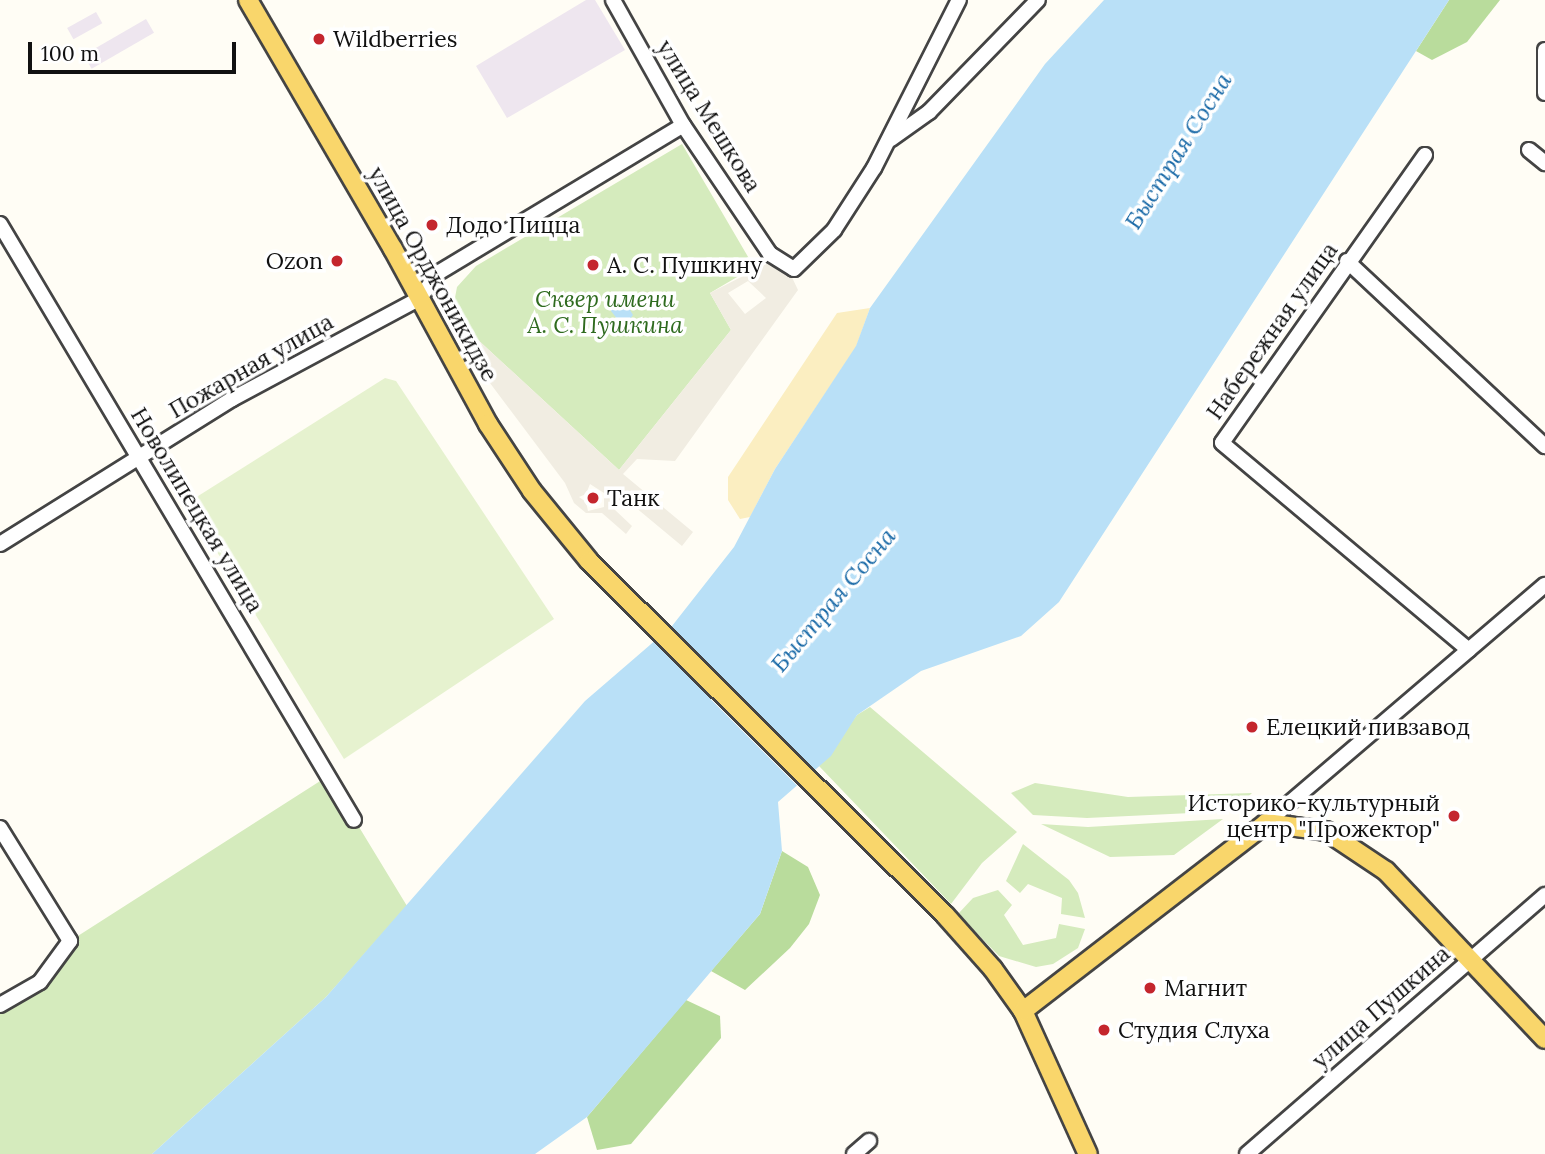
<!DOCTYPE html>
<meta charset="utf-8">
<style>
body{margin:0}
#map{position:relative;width:1545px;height:1154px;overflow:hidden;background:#fffdf5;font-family:Lora,serif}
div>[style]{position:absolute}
.industrial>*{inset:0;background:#eee6ef;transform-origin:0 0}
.green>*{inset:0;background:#d5ebbd}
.forest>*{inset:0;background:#b9dc9c}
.sand>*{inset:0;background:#fbeec1}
.pitch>*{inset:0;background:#e6f2cf}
.plaza>*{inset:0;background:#f1ede2}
.water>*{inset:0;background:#b9e0f7}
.pier>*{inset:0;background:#fffdf5;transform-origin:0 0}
.roads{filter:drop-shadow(2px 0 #444) drop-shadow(-2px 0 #444) drop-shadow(0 2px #444) drop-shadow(0 -2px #444)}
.minor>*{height:14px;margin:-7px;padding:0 7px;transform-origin:7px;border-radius:7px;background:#fff}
.major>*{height:18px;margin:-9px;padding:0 9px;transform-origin:9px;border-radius:9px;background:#f9d66b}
.dots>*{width:19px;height:19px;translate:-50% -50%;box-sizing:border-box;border:4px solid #fff;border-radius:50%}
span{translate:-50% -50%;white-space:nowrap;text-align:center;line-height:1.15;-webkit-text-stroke:7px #fff;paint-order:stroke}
.poi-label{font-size:23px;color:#111}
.left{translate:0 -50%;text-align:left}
.right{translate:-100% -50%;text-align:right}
.street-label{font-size:23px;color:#111}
.park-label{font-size:23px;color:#2f6b1f;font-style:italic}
.water-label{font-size:24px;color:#1768a6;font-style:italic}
.scale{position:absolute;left:28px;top:42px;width:208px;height:32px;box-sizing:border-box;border:4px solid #111;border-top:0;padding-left:9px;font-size:21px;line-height:24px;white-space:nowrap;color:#111;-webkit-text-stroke:5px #fff;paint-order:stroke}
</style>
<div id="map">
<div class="industrial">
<div style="clip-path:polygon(586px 0,595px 0,625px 50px,507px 118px,476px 66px)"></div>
<div style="left:96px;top:12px;width:13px;height:33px;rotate:61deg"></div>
<div style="left:146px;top:19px;width:16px;height:72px;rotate:60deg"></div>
</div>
<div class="green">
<div style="clip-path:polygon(682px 144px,754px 267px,710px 293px,731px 330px,619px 470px,463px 326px,454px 303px,457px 287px,476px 266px)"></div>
<div style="clip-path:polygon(870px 707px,1017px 832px,982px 863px,951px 904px,819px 766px,857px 715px)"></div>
<div style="clip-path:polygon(328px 776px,407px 906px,326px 997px,152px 1154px,0 1154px,0 1005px,40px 982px,70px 941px)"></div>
<div style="clip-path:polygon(1035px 783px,1128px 797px,1252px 793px,1233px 811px,1087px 818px,1033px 815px,1011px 793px)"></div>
<div style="clip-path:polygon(1223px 819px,1174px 855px,1110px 857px,1041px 824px,1088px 827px)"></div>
<div style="clip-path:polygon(1023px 844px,1069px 880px,1078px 893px,1085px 918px,1061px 914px,1062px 898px,1028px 884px,1020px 893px,1006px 881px)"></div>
<div style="clip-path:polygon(998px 890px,1012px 905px,1004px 915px,1023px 945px,1056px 938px,1059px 924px,1085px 929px,1078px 948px,1053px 964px,1036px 967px,999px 956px,958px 914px,973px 898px)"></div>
</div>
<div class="forest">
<div style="clip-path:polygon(1449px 0,1500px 0,1467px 42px,1432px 60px,1416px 51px)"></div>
<div style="clip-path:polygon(782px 851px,808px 867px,820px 895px,809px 924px,790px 948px,745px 990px,711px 971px,760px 914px)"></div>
<div style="clip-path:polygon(686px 1000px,720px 1016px,721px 1038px,631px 1144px,597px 1150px,587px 1117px)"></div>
</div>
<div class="sand">
<div style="clip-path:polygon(870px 308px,856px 347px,775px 469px,750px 517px,740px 519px,728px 500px,728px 477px,837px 313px)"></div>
</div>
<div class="pitch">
<div style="clip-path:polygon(385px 378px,396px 381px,554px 619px,344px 759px,187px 503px)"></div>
</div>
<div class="plaza">
<div style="clip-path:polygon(evenodd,774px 260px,789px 271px,798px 290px,675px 461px,637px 459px,623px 474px,693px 532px,682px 546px,623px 497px,614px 509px,632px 526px,626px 534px,602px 513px,586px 513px,574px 503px,565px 483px,448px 327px,447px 305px,463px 326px,619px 470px,731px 330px,710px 293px,774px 260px,748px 281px,766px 298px,745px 314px,728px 293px,748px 281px,774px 260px,590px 484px,604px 493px,604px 507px,588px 511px,586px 502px,579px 497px,586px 494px,590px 484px)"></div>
</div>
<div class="water">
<div style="clip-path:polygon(1104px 0,1449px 0,1059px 602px,1021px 636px,921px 671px,857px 715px,831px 756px,778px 802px,782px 851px,760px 914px,587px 1117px,535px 1154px,152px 1154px,326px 997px,585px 701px,672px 626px,734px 547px,775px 469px,856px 346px,870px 308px,1045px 64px)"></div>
<div style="clip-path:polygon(621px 295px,633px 315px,627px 323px,621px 324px,611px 311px,611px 299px)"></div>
</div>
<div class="pier">
<div style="left:668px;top:624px;width:210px;height:23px;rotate:45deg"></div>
</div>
<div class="roads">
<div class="minor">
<div style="left:613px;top:0;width:143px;rotate:60.8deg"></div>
<div style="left:683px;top:125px;width:156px;rotate:56deg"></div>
<div style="left:770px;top:254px;width:28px;rotate:32deg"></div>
<div style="left:794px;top:269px;width:56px;rotate:-44.3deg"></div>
<div style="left:834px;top:230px;width:74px;rotate:-57.2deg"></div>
<div style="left:874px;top:168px;width:188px;rotate:-63.2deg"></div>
<div style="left:1545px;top:50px;width:43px;rotate:90deg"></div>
<div style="left:891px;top:139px;width:47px;rotate:-35.4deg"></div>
<div style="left:929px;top:112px;width:156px;rotate:-45.8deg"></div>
<div style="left:1529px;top:150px;width:21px;rotate:39deg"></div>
<div style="left:1425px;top:155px;width:352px;rotate:125.2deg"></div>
<div style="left:1222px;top:443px;width:322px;rotate:40deg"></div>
<div style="left:0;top:224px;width:693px;rotate:59.29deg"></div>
<div style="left:1347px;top:261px;width:271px;rotate:43.1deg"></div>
<div style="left:0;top:544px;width:274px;rotate:-32deg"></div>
<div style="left:232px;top:399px;width:213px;rotate:-28.2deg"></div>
<div style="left:420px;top:298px;width:31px;rotate:-54deg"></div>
<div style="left:438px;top:273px;width:286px;rotate:-31.1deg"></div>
<div style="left:1266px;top:823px;width:367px;rotate:-40.5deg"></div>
<div style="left:0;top:828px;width:133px;rotate:58.2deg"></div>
<div style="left:70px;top:941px;width:51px;rotate:126.2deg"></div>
<div style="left:40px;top:982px;width:46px;rotate:150.1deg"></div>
<div style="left:854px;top:1154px;width:20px;rotate:-41deg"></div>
<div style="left:1247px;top:1154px;width:395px;rotate:-41deg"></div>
</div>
<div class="major">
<div style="left:248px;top:0;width:288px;rotate:59.8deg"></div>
<div style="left:393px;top:249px;width:199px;rotate:61.5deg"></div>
<div style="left:488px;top:424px;width:80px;rotate:56.7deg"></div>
<div style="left:532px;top:491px;width:90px;rotate:50.8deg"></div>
<div style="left:589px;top:561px;width:502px;rotate:44.84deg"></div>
<div style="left:945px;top:915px;width:72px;rotate:48.4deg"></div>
<div style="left:993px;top:969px;width:52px;rotate:54.5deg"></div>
<div style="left:1023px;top:1011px;width:157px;rotate:65.6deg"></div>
<div style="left:1023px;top:1011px;width:307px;rotate:-37.7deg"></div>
<div style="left:1266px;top:823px;width:61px;rotate:7.6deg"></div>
<div style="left:1326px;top:831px;width:72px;rotate:33.7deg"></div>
<div style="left:1386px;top:871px;width:231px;rotate:46.6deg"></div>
</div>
</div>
<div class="dots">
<div style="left:319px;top:39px;background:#c4262e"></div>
<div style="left:432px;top:225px;background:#c4262e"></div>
<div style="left:337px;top:261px;background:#c4262e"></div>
<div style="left:593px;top:265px;background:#c4262e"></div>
<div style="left:593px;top:498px;background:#c4262e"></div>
<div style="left:1252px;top:727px;background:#c4262e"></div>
<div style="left:1454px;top:816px;background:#c4262e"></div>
<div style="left:1150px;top:988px;background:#c4262e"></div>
<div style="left:1104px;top:1030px;background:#c4262e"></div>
</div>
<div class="poi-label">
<span class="left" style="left:333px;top:39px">Wildberries</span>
<span class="left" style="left:446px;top:225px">Додо Пицца</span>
<span class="right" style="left:323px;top:261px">Ozon</span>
<span class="left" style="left:607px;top:265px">А. С. Пушкину</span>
<span class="left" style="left:607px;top:498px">Танк</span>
<span class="left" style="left:1266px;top:727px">Елецкий пивзавод</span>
<span class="right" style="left:1440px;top:816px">Историко-культурный<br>центр "Прожектор"</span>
<span class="left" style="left:1164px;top:988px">Магнит</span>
<span class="left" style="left:1118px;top:1030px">Студия Слуха</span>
</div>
<div class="street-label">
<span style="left:709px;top:116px;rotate:58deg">улица Мешкова</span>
<span style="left:433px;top:274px;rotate:61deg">улица Орджоникидзе</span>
<span style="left:1272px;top:331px;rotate:-55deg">Набережная улица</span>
<span style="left:251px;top:366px;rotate:-30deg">Пожарная улица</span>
<span style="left:197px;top:510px;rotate:59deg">Новолипецкая улица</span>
<span style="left:1381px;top:1007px;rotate:-41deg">улица Пушкина</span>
</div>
<div class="park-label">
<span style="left:605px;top:312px">Сквер имени<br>А. С. Пушкина</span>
</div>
<div class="water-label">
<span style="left:1178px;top:151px;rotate:-58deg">Быстрая Сосна</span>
<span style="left:833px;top:600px;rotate:-50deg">Быстрая Сосна</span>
</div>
<div class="scale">100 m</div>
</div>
